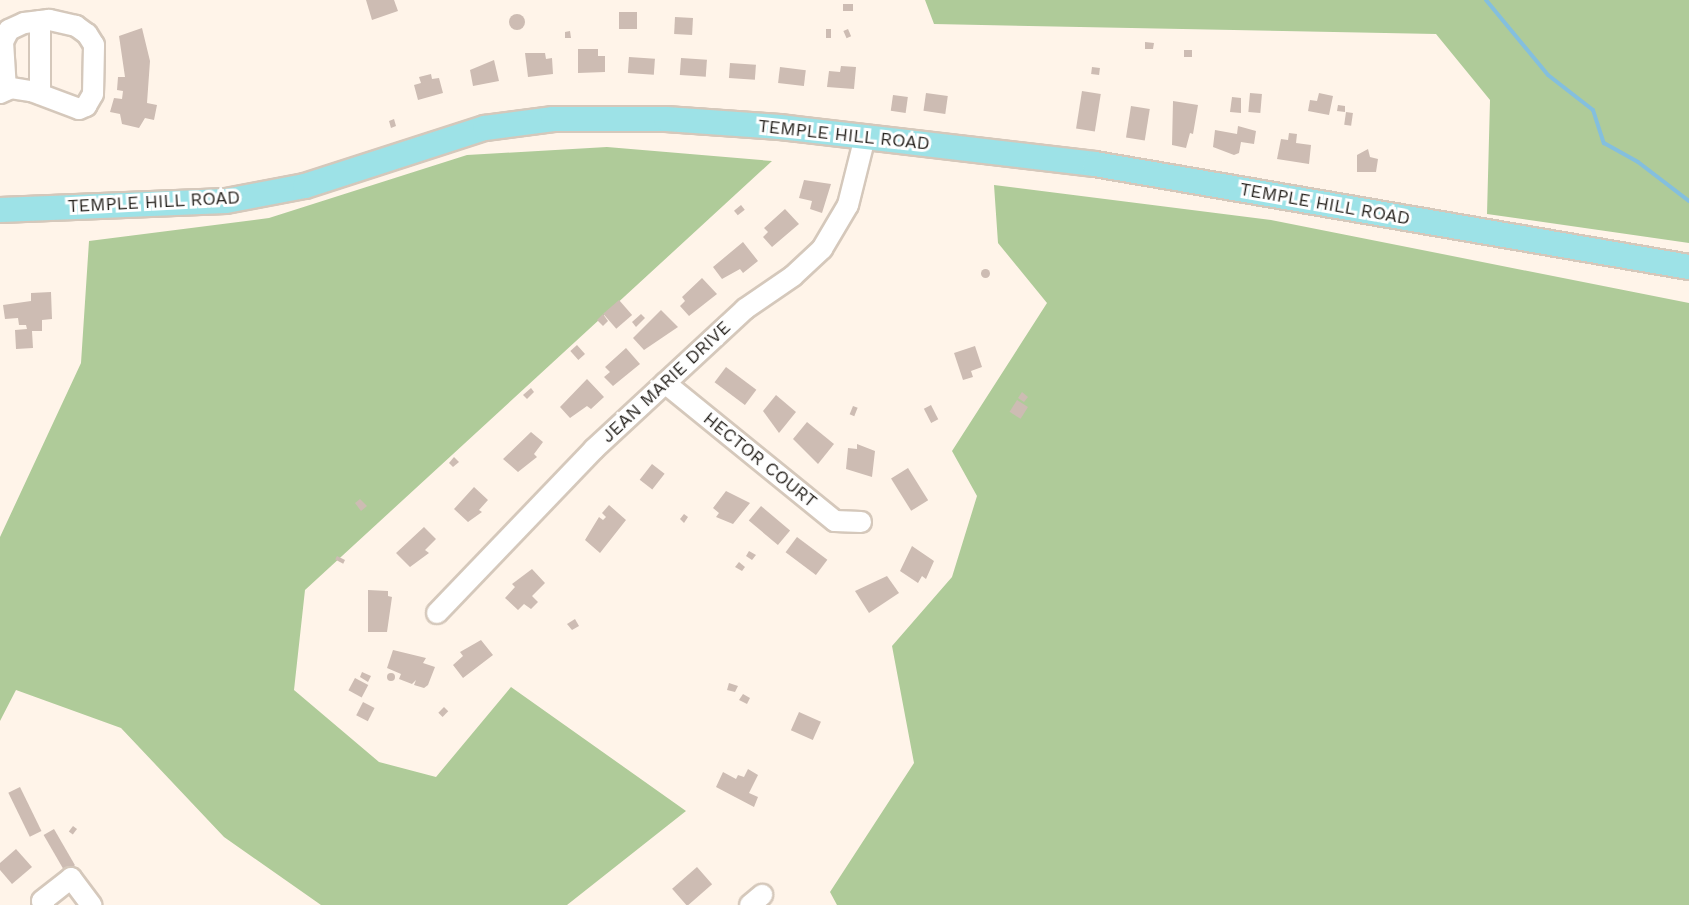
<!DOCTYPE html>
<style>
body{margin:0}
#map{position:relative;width:1689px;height:905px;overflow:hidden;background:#fff4e9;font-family:"Work Sans",sans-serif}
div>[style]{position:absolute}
.forest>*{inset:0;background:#afcb99}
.stream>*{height:4px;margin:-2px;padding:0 2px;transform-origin:2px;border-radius:2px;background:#84bfde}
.building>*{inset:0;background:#cdbcb3;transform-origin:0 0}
.round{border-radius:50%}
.roads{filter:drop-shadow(2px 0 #d5c8bb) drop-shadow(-2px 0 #d5c8bb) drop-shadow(0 2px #d5c8bb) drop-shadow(0 -2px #d5c8bb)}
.minor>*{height:20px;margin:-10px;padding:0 10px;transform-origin:10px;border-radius:10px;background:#fff}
.major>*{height:24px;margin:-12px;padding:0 12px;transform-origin:12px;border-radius:12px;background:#9de2e7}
span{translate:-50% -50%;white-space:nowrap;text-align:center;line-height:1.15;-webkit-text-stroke:6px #fff;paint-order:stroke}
.street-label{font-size:18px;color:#231f1a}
</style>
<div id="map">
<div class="forest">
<div style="clip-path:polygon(925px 0,1689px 0,1689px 243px,1487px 214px,1490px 100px,1436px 34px,934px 24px)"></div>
<div style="clip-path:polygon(607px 147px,772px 161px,305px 590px,294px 690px,379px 762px,436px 777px,511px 687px,686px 811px,567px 905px,321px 905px,224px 837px,121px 728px,16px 690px,0 721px,0 537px,81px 363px,89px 241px,269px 218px,467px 155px)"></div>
<div style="clip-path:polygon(994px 185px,1271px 220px,1689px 303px,1689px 905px,837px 905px,830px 892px,914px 763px,892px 646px,952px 577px,977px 496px,952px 451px,1047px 303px,998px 243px)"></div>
</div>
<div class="stream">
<div style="left:1486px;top:0;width:97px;rotate:50.4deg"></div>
<div style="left:1548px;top:75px;width:57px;rotate:37.9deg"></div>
<div style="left:1593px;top:110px;width:35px;rotate:72deg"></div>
<div style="left:1604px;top:143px;width:39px;rotate:29deg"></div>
<div style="left:1638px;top:162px;width:64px;rotate:37.4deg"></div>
</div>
<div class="building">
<div style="clip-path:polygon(366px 0,394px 0,398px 11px,372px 20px)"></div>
<div style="left:843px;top:4px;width:10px;height:7px"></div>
<div style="left:619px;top:12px;width:18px;height:17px"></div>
<div class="round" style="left:509px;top:14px;width:16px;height:16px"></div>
<div style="left:675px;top:17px;width:18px;height:17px;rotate:3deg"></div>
<div style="clip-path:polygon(142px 28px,150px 61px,147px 103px,157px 105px,154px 120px,145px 118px,139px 128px,122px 124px,120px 114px,110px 112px,114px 98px,122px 99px,123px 91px,117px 90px,118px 77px,125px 77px,119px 36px)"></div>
<div style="left:826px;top:29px;width:5px;height:9px"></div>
<div style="left:848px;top:29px;width:8px;height:5px;rotate:67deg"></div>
<div style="clip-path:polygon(570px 31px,571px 38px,565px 38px,565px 32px)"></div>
<div style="clip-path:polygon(1145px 42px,1154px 43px,1153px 49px,1145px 49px)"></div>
<div style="clip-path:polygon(578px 49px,598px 49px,598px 56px,605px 56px,605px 72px,578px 73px)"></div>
<div style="left:1184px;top:50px;width:8px;height:7px"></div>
<div style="clip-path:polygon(525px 53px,545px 53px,546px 59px,552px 58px,553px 74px,528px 77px)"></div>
<div style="left:629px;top:57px;width:26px;height:16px;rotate:4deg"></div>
<div style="left:681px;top:58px;width:26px;height:17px;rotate:4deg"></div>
<div style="clip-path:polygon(494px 60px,499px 81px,473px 86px,470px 70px)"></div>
<div style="left:730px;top:63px;width:26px;height:15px;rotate:4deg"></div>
<div style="clip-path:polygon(841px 66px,856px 67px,854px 89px,827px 87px,829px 71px,840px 72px)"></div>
<div style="left:780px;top:67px;width:26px;height:16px;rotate:7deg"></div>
<div style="left:1092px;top:67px;width:8px;height:7px;rotate:7deg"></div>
<div style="clip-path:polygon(431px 74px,432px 79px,439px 78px,443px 93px,418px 100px,414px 85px,421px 83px,419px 77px)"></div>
<div style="left:1082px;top:91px;width:19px;height:38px;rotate:9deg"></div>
<div style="left:926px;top:93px;width:22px;height:18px;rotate:8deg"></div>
<div style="left:1250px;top:93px;width:12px;height:19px;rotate:5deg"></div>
<div style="clip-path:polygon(1319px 93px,1333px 96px,1329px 115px,1308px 111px,1310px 100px,1317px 101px)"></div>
<div style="left:893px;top:95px;width:15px;height:16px;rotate:8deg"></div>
<div style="clip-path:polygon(1232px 97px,1241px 98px,1241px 113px,1230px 112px)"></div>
<div style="clip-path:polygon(1173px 101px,1198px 105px,1193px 134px,1190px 133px,1186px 148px,1172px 145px)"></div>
<div style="clip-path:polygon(1338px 105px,1345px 106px,1345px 112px,1337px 111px)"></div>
<div style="left:1131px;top:106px;width:19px;height:32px;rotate:9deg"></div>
<div style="left:1346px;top:112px;width:7px;height:13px;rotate:8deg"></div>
<div style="clip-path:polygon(394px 119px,396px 126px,391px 128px,389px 121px)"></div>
<div style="clip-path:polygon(1238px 126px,1256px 131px,1254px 144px,1241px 142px,1239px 153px,1234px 155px,1213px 147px,1215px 130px,1237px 134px)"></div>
<div style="clip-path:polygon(1289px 133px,1297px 134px,1296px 143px,1311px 145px,1309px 164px,1277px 159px,1281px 139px,1288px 140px)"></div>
<div style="clip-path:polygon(1368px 149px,1370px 157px,1378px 159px,1376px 172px,1357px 172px,1357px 155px)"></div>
<div style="clip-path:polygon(804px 180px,831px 184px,822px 213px,810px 209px,812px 201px,799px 198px)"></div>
<div style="left:741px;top:205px;width:6px;height:9px;rotate:51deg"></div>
<div style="clip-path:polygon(785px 209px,799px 224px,772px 247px,763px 237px,768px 232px,764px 228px)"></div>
<div style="clip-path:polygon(743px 242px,758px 261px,743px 273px,740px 269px,722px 279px,713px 267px)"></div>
<div class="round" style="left:980.5px;top:268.5px;width:9px;height:9px"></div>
<div style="clip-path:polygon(702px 278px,717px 294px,689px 316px,680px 306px,685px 301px,682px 297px)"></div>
<div style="clip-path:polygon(51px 292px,52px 319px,42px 320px,42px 331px,32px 331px,33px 348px,16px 349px,15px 330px,27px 329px,26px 325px,19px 325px,18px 318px,5px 319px,3px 305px,31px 301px,31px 293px)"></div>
<div style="left:619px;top:300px;width:20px;height:21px;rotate:49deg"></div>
<div style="clip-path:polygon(661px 310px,678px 327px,644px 350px,633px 338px)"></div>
<div style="clip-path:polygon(603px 314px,608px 321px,603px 326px,597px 320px)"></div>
<div style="clip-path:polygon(641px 314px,645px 318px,636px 327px,632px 322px)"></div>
<div style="left:577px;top:345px;width:12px;height:9px;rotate:48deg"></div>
<div style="clip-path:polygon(975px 346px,982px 367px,971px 371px,973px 377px,963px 380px,954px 353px)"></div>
<div style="clip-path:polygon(626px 348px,640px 364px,613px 386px,604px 377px,610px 372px,605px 367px)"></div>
<div style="left:726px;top:367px;width:38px;height:19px;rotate:37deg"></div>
<div style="clip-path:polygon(587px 379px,604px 397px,591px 409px,587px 406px,570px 418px,560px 407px)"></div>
<div style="clip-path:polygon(531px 388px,534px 392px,527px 399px,523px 395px)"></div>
<div style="clip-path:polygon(1022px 392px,1028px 397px,1024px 402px,1018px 398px)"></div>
<div style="clip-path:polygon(776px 395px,796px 412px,779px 433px,763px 411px)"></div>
<div style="left:1017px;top:400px;width:13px;height:14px;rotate:32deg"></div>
<div style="left:931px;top:405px;width:16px;height:8px;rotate:63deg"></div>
<div style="left:853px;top:406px;width:5px;height:9px;rotate:22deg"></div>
<div style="clip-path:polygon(807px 422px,834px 444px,818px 464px,793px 439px)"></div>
<div style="clip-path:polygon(531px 432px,543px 442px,534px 454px,537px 457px,518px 472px,503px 459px)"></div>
<div style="clip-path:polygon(857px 444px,875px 451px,872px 477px,846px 469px,848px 448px,857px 449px)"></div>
<div style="clip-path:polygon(454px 457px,459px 462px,453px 467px,449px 463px)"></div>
<div style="left:652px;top:464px;width:16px;height:20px;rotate:38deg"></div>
<div style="left:908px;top:468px;width:38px;height:20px;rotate:58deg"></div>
<div style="clip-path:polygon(474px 487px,488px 500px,479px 510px,482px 512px,468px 522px,454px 509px)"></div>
<div style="clip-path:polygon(726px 491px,750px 503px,733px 524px,716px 517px,719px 513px,713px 508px)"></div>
<div style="clip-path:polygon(360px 499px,367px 506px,361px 511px,355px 503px)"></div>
<div style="clip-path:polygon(609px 505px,626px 520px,600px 553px,585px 540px,599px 517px,603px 520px,606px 517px,602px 513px)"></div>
<div style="left:761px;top:506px;width:38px;height:19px;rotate:40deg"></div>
<div style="clip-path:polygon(684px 514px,688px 517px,684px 523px,680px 519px)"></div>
<div style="clip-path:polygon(424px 527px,436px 539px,425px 550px,429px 553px,410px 567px,396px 553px)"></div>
<div style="left:797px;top:537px;width:38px;height:19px;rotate:37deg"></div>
<div style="clip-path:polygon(912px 546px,934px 561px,926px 579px,922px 576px,918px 583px,900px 571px)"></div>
<div style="clip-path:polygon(749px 551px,756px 555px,752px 560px,746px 556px)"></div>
<div style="left:337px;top:556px;width:9px;height:4px;rotate:27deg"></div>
<div style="clip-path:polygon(739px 562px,745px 567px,742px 571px,735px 567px)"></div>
<div style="clip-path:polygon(532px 569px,545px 583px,532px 596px,538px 602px,531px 609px,524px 604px,518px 610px,505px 598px,515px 587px,512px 584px)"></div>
<div style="clip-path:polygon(887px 576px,899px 593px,869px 613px,855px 591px)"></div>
<div style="clip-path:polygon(368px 590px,388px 591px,388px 596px,392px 597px,387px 632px,368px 632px)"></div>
<div style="clip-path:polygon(575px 619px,579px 626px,572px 630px,567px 624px)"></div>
<div style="clip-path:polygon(481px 640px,493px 655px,463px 678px,453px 665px,463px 656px,460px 652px)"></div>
<div style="clip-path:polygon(393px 650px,426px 658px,423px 663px,435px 667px,428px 685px,424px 688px,414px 685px,416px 680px,412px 684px,399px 679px,401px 674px,387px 668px)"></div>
<div style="clip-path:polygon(362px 672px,371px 676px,368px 682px,360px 677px)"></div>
<div class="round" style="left:387px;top:673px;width:8px;height:8px"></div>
<div style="left:355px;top:678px;width:15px;height:14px;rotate:28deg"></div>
<div style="clip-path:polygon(729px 683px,738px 686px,735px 692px,727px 690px)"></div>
<div style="clip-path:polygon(743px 694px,750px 698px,747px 704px,739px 700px)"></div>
<div style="left:363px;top:702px;width:13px;height:15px;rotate:27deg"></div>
<div style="left:444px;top:707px;width:6px;height:8px;rotate:45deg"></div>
<div style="left:799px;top:712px;width:24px;height:20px;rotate:24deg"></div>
<div style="clip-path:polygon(748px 769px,758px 775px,749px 793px,758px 797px,754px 807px,716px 787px,723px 772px,736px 779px,738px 775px,744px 777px)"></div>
<div style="left:20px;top:787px;width:49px;height:13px;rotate:64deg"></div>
<div style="left:73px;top:826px;width:5px;height:7px;rotate:37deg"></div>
<div style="left:54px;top:829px;width:42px;height:12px;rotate:60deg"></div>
<div style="clip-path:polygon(16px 849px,32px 867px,12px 884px,0 870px,0 863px)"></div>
<div style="left:697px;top:867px;width:23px;height:33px;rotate:49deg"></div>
</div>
<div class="roads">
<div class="minor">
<div style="left:0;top:93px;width:12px;rotate:-24deg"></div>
<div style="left:11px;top:88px;width:20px;rotate:9deg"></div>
<div style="left:31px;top:91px;width:51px;rotate:20.6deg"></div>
<div style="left:79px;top:109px;width:8px;rotate:-23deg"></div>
<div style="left:86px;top:106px;width:14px;rotate:-60deg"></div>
<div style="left:93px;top:94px;width:49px;rotate:-88.8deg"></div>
<div style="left:94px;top:45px;width:13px;rotate:-122deg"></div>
<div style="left:87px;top:34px;width:14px;rotate:-144deg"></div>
<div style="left:76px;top:26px;width:28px;rotate:-167deg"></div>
<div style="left:49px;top:20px;width:25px;rotate:173deg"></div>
<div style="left:24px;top:23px;width:17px;rotate:155deg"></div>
<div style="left:9px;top:30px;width:13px;rotate:117deg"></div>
<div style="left:3px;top:42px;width:48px;rotate:86.4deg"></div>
<div style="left:40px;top:94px;width:73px;rotate:-90deg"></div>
<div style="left:665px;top:383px;width:219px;rotate:39.1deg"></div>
<div style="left:835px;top:521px;width:26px;rotate:2deg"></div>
<div style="left:437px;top:613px;width:227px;rotate:-46.2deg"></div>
<div style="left:594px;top:449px;width:206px;rotate:-42.8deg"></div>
<div style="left:745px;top:309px;width:58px;rotate:-34.5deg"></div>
<div style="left:793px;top:276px;width:40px;rotate:-43deg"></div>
<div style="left:822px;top:249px;width:51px;rotate:-59.4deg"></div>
<div style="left:848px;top:205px;width:70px;rotate:-76deg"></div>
<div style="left:44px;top:905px;width:4px;rotate:-117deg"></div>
<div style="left:42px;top:901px;width:37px;rotate:-38deg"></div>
<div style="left:71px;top:878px;width:34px;rotate:53deg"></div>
<div style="left:750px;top:905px;width:16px;rotate:-40deg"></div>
</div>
<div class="major">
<div style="left:0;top:210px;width:226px;rotate:-2.3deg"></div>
<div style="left:226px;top:201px;width:80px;rotate:-10.8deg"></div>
<div style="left:305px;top:186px;width:189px;rotate:-17.9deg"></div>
<div style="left:485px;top:128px;width:69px;rotate:-7.5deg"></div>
<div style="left:553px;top:119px;width:113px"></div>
<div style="left:666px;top:119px;width:114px;rotate:4deg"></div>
<div style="left:780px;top:127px;width:317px;rotate:6.7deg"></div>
<div style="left:1095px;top:164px;width:603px;rotate:9.84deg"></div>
</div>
</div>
<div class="street-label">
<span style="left:844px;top:135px;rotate:6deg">TEMPLE HILL ROAD</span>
<span style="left:154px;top:202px;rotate:-3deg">TEMPLE HILL ROAD</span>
<span style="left:1325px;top:204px;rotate:10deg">TEMPLE HILL ROAD</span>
<span style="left:666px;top:382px;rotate:-43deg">JEAN MARIE DRIVE</span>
<span style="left:760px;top:460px;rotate:39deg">HECTOR COURT</span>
</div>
</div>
